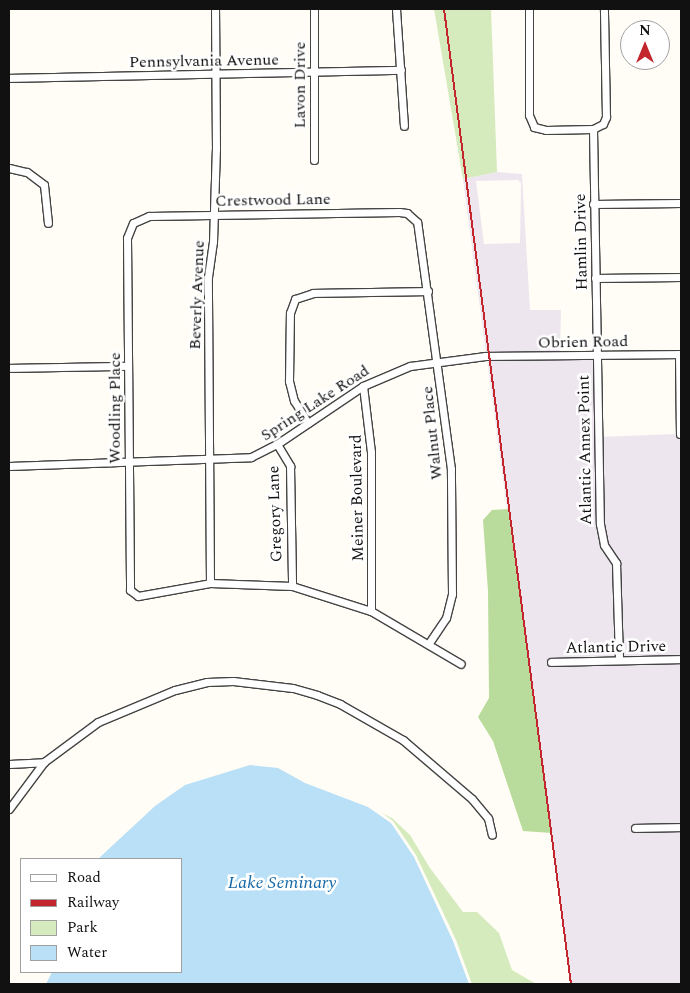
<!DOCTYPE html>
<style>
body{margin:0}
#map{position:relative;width:690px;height:993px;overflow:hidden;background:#fffdf5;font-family:Spectral,serif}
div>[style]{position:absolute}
.industrial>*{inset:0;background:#eee6ef}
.green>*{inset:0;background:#d5ebbd}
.forest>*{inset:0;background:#b9dc9c}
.water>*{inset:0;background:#b9e0f7}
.roads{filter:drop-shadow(1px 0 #444) drop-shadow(-1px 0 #444) drop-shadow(0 1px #444) drop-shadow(0 -1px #444)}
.minor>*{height:7px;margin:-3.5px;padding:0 3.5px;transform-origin:3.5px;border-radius:3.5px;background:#fff}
.rail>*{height:2px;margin:-1px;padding:0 1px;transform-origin:1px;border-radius:1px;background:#c4262e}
span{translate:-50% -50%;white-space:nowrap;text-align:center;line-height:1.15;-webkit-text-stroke:5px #fff;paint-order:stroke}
.street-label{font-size:16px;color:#111}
.water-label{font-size:18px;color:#1768a6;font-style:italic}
.frame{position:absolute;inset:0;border:10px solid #111;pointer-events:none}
.legend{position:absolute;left:20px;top:858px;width:162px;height:115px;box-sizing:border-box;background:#fff;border:1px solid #a0a0a0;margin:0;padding:6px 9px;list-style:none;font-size:15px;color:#111}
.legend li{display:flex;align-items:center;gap:10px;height:25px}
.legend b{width:25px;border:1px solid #a0a0a0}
.north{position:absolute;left:620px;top:20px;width:50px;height:50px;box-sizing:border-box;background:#fff;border:1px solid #a0a0a0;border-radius:50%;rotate:0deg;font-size:14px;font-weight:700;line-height:20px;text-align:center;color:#111}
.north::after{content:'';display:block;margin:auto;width:18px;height:22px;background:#c4262e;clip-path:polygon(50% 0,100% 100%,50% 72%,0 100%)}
</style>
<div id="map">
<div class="industrial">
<div style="clip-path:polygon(evenodd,497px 172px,522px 174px,530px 310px,561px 310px,560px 352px,486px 353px,463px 179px,497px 172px,518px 180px,521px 183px,520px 243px,484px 244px,476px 181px,518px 180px)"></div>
<div style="clip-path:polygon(593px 359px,597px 437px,676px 434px,676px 438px,681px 438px,681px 656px,622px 656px,620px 571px,615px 656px,548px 658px,547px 665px,681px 663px,681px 823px,631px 824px,632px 831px,681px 831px,681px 984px,571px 984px,487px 360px)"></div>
</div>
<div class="green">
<div style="clip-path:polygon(434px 9px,491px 9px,497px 172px,463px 179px)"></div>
<div style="clip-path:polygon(382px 813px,392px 818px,410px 835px,430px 868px,463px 912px,477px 912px,499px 933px,512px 970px,536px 984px,472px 984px,456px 940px,416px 855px,393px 821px)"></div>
</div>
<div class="forest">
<div style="clip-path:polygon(508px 509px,552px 833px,523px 831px,493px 741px,478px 717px,489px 698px,488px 591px,483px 520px,492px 510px)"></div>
</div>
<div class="water">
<div style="clip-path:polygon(250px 765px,278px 768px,305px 783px,368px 807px,391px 823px,414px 857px,453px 941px,469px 984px,46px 984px,52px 972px,181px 972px,181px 859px,98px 859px,155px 806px,185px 785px)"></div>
</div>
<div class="roads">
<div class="minor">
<div style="left:314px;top:9px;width:151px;rotate:90deg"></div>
<div style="left:396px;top:9px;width:117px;rotate:86.1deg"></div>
<div style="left:529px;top:9px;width:106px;rotate:90deg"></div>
<div style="left:529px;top:115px;width:13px;rotate:67deg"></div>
<div style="left:534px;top:127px;width:12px;rotate:14deg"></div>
<div style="left:546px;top:130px;width:47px;rotate:-1.2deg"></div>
<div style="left:593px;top:129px;width:11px;rotate:-27deg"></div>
<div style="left:603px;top:124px;width:8px;rotate:-67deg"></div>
<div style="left:606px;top:117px;width:108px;rotate:-91.1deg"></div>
<div style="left:9px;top:78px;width:392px;rotate:-1.2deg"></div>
<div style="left:593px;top:129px;width:395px;rotate:89deg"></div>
<div style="left:600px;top:524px;width:21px;rotate:79deg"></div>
<div style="left:604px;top:545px;width:22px;rotate:56deg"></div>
<div style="left:616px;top:563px;width:97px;rotate:88.2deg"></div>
<div style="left:9px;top:168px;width:18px;rotate:13deg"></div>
<div style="left:27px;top:172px;width:21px;rotate:37deg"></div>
<div style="left:44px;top:185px;width:38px;rotate:84deg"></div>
<div style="left:593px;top:204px;width:88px;rotate:-0.7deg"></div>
<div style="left:595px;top:278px;width:86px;rotate:-0.7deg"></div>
<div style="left:679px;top:354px;width:80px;rotate:89.3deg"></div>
<div style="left:9px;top:368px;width:119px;rotate:-1deg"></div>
<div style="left:363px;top:386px;width:66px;rotate:83.1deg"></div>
<div style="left:371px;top:452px;width:159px;rotate:90deg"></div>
<div style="left:308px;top:423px;width:26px;rotate:-122deg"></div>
<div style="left:294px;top:401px;width:21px;rotate:-104deg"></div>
<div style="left:289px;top:381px;width:68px;rotate:-89.2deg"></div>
<div style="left:290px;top:313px;width:15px;rotate:-70deg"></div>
<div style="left:295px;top:299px;width:19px;rotate:-18deg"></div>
<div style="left:313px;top:293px;width:115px;rotate:-1deg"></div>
<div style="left:277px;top:444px;width:26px;rotate:59deg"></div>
<div style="left:290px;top:466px;width:120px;rotate:89deg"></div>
<div style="left:9px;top:466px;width:242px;rotate:-2.1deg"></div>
<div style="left:251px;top:457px;width:29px;rotate:-27deg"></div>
<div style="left:277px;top:444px;width:104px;rotate:-34deg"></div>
<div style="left:363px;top:386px;width:51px;rotate:-23.1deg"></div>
<div style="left:410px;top:366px;width:76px;rotate:-7.6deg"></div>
<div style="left:485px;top:356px;width:196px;rotate:-0.6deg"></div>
<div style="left:210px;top:583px;width:306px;rotate:-90.4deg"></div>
<div style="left:208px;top:277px;width:35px;rotate:-82deg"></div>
<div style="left:213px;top:242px;width:93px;rotate:-88.2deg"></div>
<div style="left:216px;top:149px;width:140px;rotate:-90.4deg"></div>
<div style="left:429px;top:643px;width:30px;rotate:-56deg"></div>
<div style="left:446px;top:618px;width:25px;rotate:-76deg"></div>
<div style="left:452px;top:594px;width:125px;rotate:-90.5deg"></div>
<div style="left:451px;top:469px;width:249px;rotate:-97.8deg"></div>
<div style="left:417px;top:222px;width:13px;rotate:-138deg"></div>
<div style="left:407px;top:213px;width:8px;rotate:-173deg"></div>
<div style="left:399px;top:212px;width:250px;rotate:179.1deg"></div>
<div style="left:149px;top:216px;width:17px;rotate:156deg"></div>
<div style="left:133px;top:223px;width:16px;rotate:112deg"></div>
<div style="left:127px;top:238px;width:352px;rotate:89.5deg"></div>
<div style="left:130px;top:590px;width:10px;rotate:37deg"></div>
<div style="left:138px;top:596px;width:73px;rotate:-10.2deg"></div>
<div style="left:210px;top:583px;width:82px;rotate:2.1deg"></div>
<div style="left:292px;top:586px;width:83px;rotate:17.6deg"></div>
<div style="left:371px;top:611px;width:104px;rotate:30.5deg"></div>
<div style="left:551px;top:662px;width:130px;rotate:-1.3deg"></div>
<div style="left:9px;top:764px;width:35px;rotate:-3deg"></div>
<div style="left:9px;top:809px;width:59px;rotate:-53.3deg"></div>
<div style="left:44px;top:762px;width:67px;rotate:-36.5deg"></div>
<div style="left:98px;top:722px;width:83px;rotate:-22.6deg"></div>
<div style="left:175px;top:690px;width:33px;rotate:-14deg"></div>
<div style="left:207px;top:682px;width:26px;rotate:-2deg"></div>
<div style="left:233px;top:681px;width:60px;rotate:6.7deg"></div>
<div style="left:293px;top:688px;width:25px;rotate:16deg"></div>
<div style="left:317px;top:695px;width:25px;rotate:21deg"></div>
<div style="left:340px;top:704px;width:73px;rotate:29.7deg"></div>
<div style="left:403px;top:740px;width:91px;rotate:40.5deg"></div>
<div style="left:472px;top:799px;width:25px;rotate:50deg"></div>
<div style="left:488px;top:818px;width:17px;rotate:77deg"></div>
<div style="left:635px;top:828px;width:46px;rotate:-1.2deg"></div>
</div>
</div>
<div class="rail">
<div style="left:444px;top:9px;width:983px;rotate:82.58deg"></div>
</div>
<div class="street-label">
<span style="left:204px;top:61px;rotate:-1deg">Pennsylvania Avenue</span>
<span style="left:300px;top:85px;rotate:-90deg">Lavon Drive</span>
<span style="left:273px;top:200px;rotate:-1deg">Crestwood Lane</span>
<span style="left:581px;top:242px;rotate:-91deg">Hamlin Drive</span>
<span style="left:197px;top:295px;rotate:-88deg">Beverly Avenue</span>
<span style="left:583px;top:342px;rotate:-1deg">Obrien Road</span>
<span style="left:315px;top:403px;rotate:-33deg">Spring Lake Road</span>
<span style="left:115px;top:408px;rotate:-90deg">Woodling Place</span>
<span style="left:432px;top:433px;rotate:-96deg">Walnut Place</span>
<span style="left:585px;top:450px;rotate:-91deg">Atlantic Annex Point</span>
<span style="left:357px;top:498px;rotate:-91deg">Meiner Boulevard</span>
<span style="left:275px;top:514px;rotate:-92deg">Gregory Lane</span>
<span style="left:616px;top:647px;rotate:-1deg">Atlantic Drive</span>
</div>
<div class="water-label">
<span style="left:282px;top:883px">Lake Seminary</span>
</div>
<div class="frame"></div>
<ul class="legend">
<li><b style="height:6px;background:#fff"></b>Road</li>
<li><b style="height:6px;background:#c4262e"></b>Railway</li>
<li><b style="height:14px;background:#d5ebbd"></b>Park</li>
<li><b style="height:14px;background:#b9e0f7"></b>Water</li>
</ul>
<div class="north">N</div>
</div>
